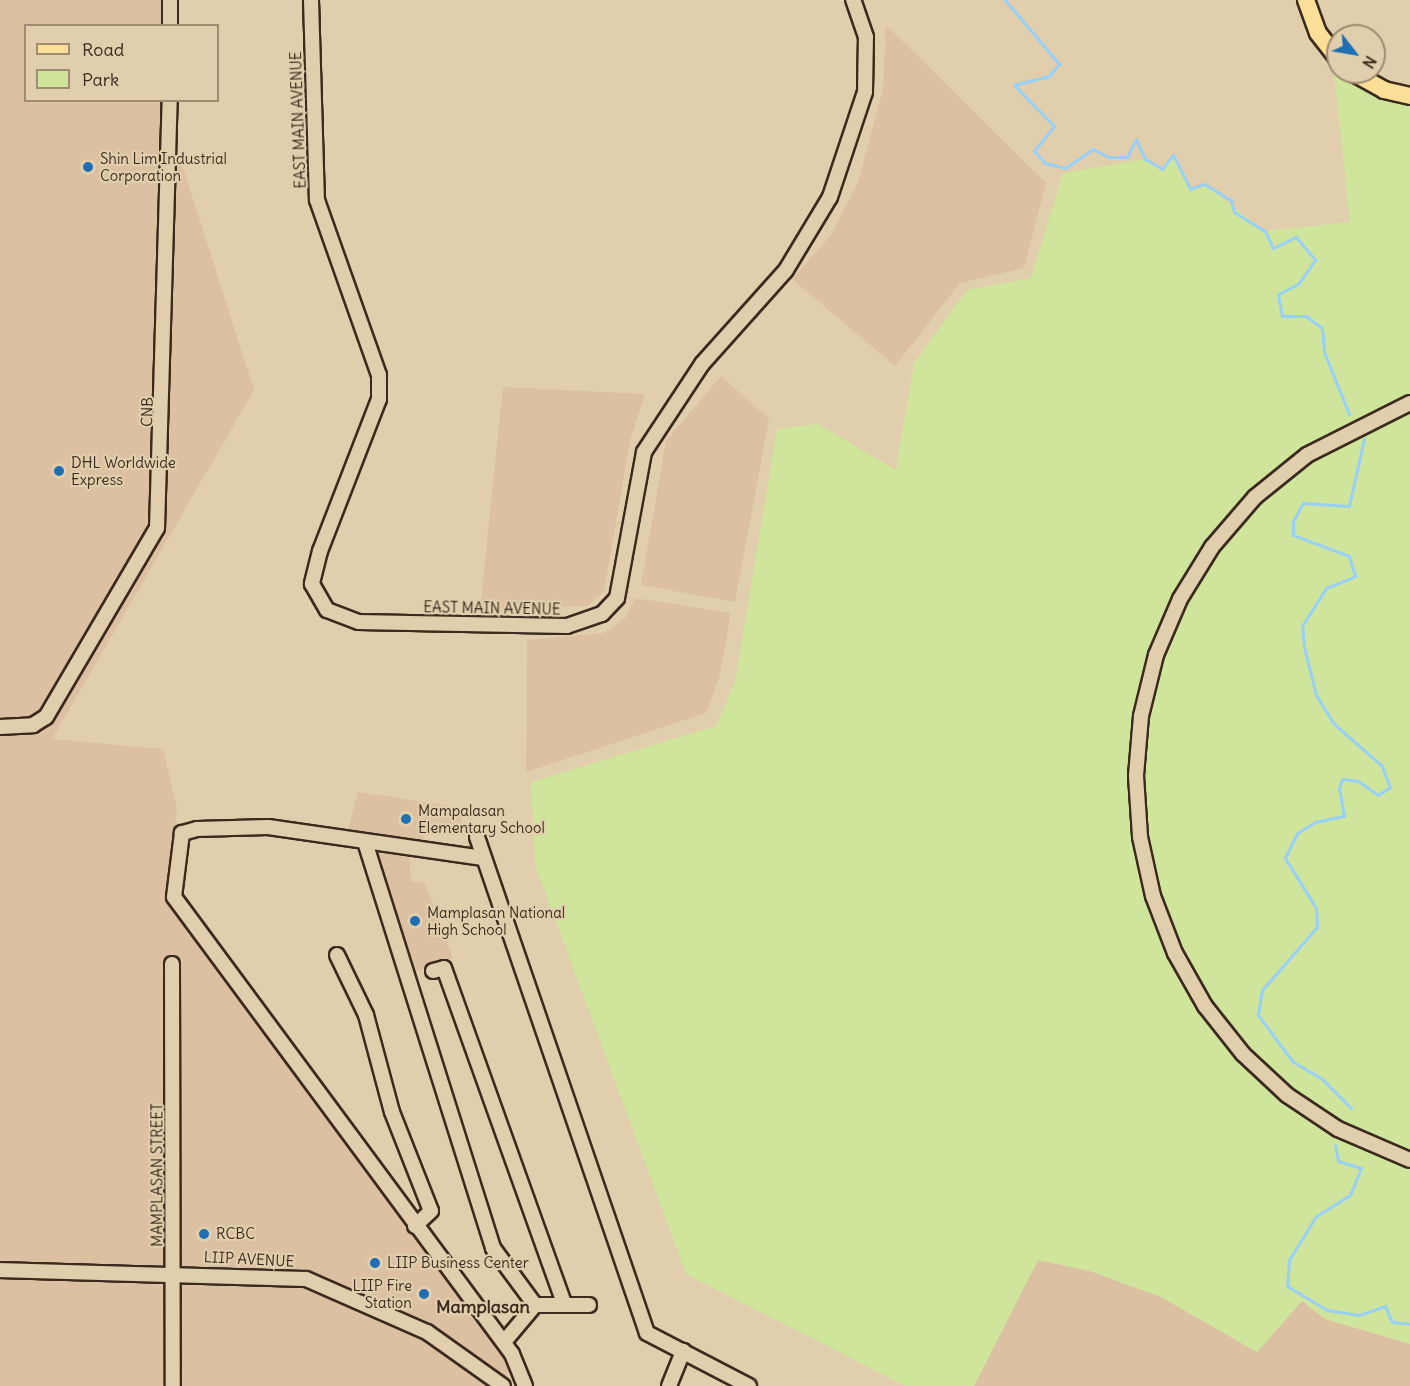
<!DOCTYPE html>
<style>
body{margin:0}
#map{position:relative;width:1410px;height:1386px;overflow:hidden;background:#e0ceac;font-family:Delius,sans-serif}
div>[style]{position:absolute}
.built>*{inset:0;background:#dbc1a1}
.green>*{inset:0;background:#cfe59b}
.stream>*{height:3px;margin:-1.5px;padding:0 1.5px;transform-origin:1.5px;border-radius:1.5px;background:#99d0f8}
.roads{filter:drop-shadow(2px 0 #3b2a1e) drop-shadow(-2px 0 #3b2a1e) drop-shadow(0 2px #3b2a1e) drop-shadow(0 -2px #3b2a1e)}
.minor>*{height:14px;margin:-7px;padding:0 7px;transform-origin:7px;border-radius:7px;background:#e0ceac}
.major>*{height:16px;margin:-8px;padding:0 8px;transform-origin:8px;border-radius:8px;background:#fbdf96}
.dots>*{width:16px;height:16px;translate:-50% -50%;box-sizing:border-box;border:3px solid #e0ceac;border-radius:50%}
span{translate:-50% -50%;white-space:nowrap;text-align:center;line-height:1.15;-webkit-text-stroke:4.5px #e0ceac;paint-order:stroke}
.street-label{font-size:15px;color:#3b2a1e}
.poi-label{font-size:15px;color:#3b2a1e}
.left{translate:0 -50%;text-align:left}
.right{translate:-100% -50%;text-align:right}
.quarter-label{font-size:18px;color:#3b2a1e;font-weight:700}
.legend{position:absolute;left:24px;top:24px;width:195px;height:78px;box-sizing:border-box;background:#e0ceac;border:2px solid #9e8c73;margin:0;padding:8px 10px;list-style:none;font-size:18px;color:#3b2a1e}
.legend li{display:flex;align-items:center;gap:12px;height:30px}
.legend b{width:30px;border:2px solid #9e8c73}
.north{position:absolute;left:1326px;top:24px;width:60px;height:60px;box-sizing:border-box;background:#e0ceac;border:2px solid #9e8c73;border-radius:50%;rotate:121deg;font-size:16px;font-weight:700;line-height:24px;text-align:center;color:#3b2a1e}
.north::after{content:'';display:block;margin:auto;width:21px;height:27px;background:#1f6fb2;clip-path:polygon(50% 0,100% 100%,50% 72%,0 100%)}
</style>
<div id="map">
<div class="built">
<div style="clip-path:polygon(0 0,175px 0,176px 25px,26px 26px,26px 100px,177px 101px,178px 152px,254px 390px,52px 739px,163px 749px,177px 808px,167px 894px,511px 1367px,499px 1386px,0 1386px)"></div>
<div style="clip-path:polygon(886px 25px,1046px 183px,1024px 268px,960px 283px,895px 366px,792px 279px,831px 235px,858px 182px,883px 89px)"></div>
<div style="clip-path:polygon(721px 376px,769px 419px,735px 602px,641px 585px,666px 441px)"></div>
<div style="clip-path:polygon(503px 387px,645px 394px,630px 440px,604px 592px,587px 606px,480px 609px)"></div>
<div style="clip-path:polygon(635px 598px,731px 613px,719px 678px,706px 713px,526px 772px,527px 640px,604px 633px,626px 617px)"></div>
<div style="clip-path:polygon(358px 792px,463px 808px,459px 834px,426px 830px,421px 848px,346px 837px)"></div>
<div style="clip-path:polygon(370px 849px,409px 856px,411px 881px,425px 883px,453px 958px,408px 975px)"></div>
<div style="clip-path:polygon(1038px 1260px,1090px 1271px,1161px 1297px,1257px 1352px,1302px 1301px,1325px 1319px,1410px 1344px,1410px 1386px,974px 1386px)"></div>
</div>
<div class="green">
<div style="clip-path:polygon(1334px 75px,1410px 101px,1410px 1344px,1325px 1319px,1302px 1301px,1257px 1352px,1161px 1297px,1090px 1271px,1038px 1260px,974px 1386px,905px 1386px,686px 1274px,535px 865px,531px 782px,716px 726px,735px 682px,777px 429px,818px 424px,896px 470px,914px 363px,967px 290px,1031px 278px,1063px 173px,1145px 159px,1162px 169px,1173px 155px,1190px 189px,1204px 184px,1265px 231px,1350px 222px)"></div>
</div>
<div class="stream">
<div style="left:1005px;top:0;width:84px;rotate:49.8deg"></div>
<div style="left:1059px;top:64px;width:16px;rotate:130deg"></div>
<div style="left:1049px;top:76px;width:36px;rotate:166deg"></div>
<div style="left:1014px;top:85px;width:57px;rotate:45.7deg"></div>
<div style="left:1054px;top:126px;width:32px;rotate:129deg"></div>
<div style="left:1034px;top:151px;width:16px;rotate:47deg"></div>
<div style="left:1045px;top:163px;width:21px;rotate:14deg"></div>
<div style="left:1065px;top:168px;width:34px;rotate:-34deg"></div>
<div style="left:1093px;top:149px;width:17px;rotate:28deg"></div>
<div style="left:1108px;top:157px;width:19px"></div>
<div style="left:1127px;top:157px;width:20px;rotate:-63deg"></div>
<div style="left:1136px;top:139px;width:22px;rotate:66deg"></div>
<div style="left:1145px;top:159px;width:20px;rotate:30deg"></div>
<div style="left:1162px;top:169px;width:18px;rotate:-52deg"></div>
<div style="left:1173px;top:155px;width:38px;rotate:63deg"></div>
<div style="left:1190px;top:189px;width:15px;rotate:-20deg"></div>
<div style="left:1204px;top:184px;width:31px;rotate:31deg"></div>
<div style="left:1231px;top:200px;width:12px;rotate:76deg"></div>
<div style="left:1234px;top:212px;width:36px;rotate:32deg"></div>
<div style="left:1265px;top:231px;width:19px;rotate:65deg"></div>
<div style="left:1273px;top:248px;width:25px;rotate:-26deg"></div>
<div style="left:1296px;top:237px;width:30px;rotate:50deg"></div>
<div style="left:1315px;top:260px;width:29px;rotate:125deg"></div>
<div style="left:1298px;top:284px;width:22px;rotate:153deg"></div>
<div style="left:1278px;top:294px;width:22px;rotate:80deg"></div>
<div style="left:1282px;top:316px;width:24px"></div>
<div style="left:1306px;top:316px;width:20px;rotate:37deg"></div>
<div style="left:1322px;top:328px;width:24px;rotate:85deg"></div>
<div style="left:1324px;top:352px;width:67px;rotate:68deg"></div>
<div style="left:1351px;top:1108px;width:42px;rotate:-135deg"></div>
<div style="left:1321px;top:1078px;width:32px;rotate:-150deg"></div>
<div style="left:1293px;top:1062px;width:59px;rotate:-126.7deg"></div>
<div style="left:1258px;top:1015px;width:25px;rotate:-81deg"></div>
<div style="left:1262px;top:990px;width:84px;rotate:-48.9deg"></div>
<div style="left:1317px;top:927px;width:19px;rotate:-93deg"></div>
<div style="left:1316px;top:908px;width:59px;rotate:-121.8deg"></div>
<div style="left:1285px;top:858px;width:28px;rotate:-64deg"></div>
<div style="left:1297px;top:833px;width:21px;rotate:-31deg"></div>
<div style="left:1315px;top:822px;width:30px;rotate:-12deg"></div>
<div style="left:1344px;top:816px;width:27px;rotate:-100deg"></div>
<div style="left:1339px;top:789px;width:10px;rotate:-73deg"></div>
<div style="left:1342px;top:779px;width:16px;rotate:7deg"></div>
<div style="left:1358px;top:781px;width:24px;rotate:35deg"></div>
<div style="left:1378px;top:795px;width:14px;rotate:-34deg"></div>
<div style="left:1390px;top:787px;width:24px;rotate:-112deg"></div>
<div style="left:1381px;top:765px;width:62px;rotate:-138.9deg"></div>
<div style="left:1334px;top:724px;width:34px;rotate:-122deg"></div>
<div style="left:1316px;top:695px;width:49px;rotate:-104deg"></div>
<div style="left:1304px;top:647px;width:21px;rotate:-95deg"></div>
<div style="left:1302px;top:626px;width:45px;rotate:-57.7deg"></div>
<div style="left:1326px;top:588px;width:31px;rotate:-22deg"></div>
<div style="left:1355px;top:576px;width:21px;rotate:-107deg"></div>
<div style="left:1349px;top:556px;width:60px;rotate:-159.4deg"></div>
<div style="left:1293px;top:535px;width:14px;rotate:-90deg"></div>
<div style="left:1293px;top:521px;width:21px;rotate:-61deg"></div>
<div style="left:1303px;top:503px;width:46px;rotate:3.7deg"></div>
<div style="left:1349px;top:506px;width:69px;rotate:-77.4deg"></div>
<div style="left:1335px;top:1145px;width:16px;rotate:79deg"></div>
<div style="left:1338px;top:1161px;width:24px;rotate:17deg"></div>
<div style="left:1361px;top:1168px;width:29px;rotate:112deg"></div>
<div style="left:1350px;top:1195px;width:40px;rotate:148deg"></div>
<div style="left:1316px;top:1216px;width:52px;rotate:121.5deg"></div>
<div style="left:1289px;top:1260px;width:26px;rotate:94deg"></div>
<div style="left:1287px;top:1286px;width:47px;rotate:31deg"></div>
<div style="left:1327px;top:1310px;width:32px;rotate:9deg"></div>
<div style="left:1359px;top:1315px;width:28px;rotate:-19deg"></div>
<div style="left:1385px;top:1306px;width:17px;rotate:66deg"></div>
<div style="left:1392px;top:1322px;width:18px;rotate:6deg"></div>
</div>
<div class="roads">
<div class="minor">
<div style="left:311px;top:0;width:200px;rotate:88.3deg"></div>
<div style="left:317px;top:200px;width:186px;rotate:70.5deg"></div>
<div style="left:379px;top:375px;width:24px;rotate:90deg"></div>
<div style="left:379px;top:399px;width:163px;rotate:111.2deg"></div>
<div style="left:320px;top:551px;width:34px;rotate:104deg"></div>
<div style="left:312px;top:584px;width:30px;rotate:60deg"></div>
<div style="left:327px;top:610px;width:33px;rotate:21deg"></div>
<div style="left:358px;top:622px;width:209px;rotate:1.1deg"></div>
<div style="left:567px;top:626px;width:37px;rotate:-19deg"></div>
<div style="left:602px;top:614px;width:22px;rotate:-47deg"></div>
<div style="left:617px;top:598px;width:148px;rotate:-79.5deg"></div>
<div style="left:644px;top:452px;width:105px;rotate:-56.6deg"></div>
<div style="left:702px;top:364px;width:126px;rotate:-48.2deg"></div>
<div style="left:786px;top:270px;width:85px;rotate:-58.9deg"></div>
<div style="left:830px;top:197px;width:111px;rotate:-71.6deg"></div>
<div style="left:865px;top:92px;width:55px;rotate:-89deg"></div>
<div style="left:866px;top:37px;width:39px;rotate:-109deg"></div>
<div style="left:170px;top:26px;width:26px;rotate:-90deg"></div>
<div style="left:1410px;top:403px;width:115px;rotate:153.2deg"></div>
<div style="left:1307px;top:455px;width:67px;rotate:141.1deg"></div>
<div style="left:1255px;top:497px;width:66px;rotate:130.7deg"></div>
<div style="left:1212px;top:547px;width:61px;rotate:121.6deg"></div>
<div style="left:1180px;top:599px;width:61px;rotate:113.2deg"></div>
<div style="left:1156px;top:655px;width:63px;rotate:103.8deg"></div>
<div style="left:1141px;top:716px;width:60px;rotate:94.8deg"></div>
<div style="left:1136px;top:776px;width:61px;rotate:86.2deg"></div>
<div style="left:1140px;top:837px;width:60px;rotate:77.6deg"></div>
<div style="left:1153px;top:896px;width:61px;rotate:68.9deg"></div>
<div style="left:1175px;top:953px;width:61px;rotate:60.5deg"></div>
<div style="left:1205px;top:1006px;width:61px;rotate:51.6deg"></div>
<div style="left:1243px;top:1054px;width:60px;rotate:43deg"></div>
<div style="left:1287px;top:1095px;width:61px;rotate:33.7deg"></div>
<div style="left:1338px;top:1129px;width:78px;rotate:23.3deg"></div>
<div style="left:0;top:727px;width:33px;rotate:-3deg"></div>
<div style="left:33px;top:725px;width:15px;rotate:-32deg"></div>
<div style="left:46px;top:717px;width:219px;rotate:-59.6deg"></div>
<div style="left:157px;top:528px;width:428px;rotate:-88.3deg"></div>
<div style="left:477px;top:837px;width:524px;rotate:71.08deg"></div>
<div style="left:647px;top:1333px;width:115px;rotate:27.5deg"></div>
<div style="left:366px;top:845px;width:423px;rotate:72.5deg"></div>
<div style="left:493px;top:1248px;width:71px;rotate:53.6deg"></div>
<div style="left:483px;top:858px;width:217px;rotate:-171.8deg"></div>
<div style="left:268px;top:827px;width:71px;rotate:178.4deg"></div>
<div style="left:197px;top:829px;width:16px;rotate:165deg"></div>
<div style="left:182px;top:833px;width:64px;rotate:97.1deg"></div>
<div style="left:174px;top:897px;width:568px;rotate:53.51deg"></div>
<div style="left:512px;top:1354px;width:35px;rotate:68deg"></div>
<div style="left:337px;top:955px;width:67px;rotate:64.2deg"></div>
<div style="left:366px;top:1015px;width:100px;rotate:75deg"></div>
<div style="left:392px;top:1112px;width:106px;rotate:68.5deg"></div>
<div style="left:431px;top:1211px;width:22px;rotate:137deg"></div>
<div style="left:172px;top:964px;width:422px;rotate:89.9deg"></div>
<div style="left:433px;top:971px;width:11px;rotate:-15deg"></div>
<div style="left:444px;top:968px;width:357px;rotate:70.3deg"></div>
<div style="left:0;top:1270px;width:306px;rotate:1.7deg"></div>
<div style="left:306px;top:1279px;width:132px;rotate:23.7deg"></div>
<div style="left:427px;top:1332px;width:93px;rotate:35.4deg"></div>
<div style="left:535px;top:1305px;width:54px"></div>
<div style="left:504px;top:1342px;width:48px;rotate:-50deg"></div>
<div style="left:669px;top:1386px;width:38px;rotate:-68deg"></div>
</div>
<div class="major">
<div style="left:1306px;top:0;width:35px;rotate:70deg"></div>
<div style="left:1318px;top:33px;width:33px;rotate:52deg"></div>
<div style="left:1352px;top:72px;width:37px;rotate:29deg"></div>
<div style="left:1384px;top:90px;width:27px;rotate:13deg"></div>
</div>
</div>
<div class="dots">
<div style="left:88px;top:167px;background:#1f6fb2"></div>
<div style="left:59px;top:471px;background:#1f6fb2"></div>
<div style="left:406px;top:819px;background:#1f6fb2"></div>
<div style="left:415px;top:921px;background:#1f6fb2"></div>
<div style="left:204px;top:1234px;background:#1f6fb2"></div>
<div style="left:375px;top:1263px;background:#1f6fb2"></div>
<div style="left:424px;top:1294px;background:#1f6fb2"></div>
</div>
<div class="street-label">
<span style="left:298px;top:120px;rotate:-92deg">EAST MAIN AVENUE</span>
<span style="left:147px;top:412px;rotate:-89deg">CNB</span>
<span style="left:492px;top:608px;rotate:1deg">EAST MAIN AVENUE</span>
<span style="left:157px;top:1175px;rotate:-90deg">MAMPLASAN STREET</span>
<span style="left:249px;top:1259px;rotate:3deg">LIIP AVENUE</span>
</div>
<div class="poi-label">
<span class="left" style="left:100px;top:167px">Shin Lim Industrial<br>Corporation</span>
<span class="left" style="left:71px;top:471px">DHL Worldwide<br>Express</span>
<span class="left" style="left:418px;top:819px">Mampalasan<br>Elementary School</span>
<span class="left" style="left:427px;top:921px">Mamplasan National<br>High School</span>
<span class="left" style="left:216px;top:1234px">RCBC</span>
<span class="left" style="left:387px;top:1263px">LIIP Business Center</span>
<span class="right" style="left:412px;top:1294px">LIIP Fire<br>Station</span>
</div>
<div class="quarter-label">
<span style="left:483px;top:1307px">Mamplasan</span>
</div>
<ul class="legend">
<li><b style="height:8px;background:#fbdf96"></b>Road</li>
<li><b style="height:16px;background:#cfe59b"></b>Park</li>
</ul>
<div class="north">N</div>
</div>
